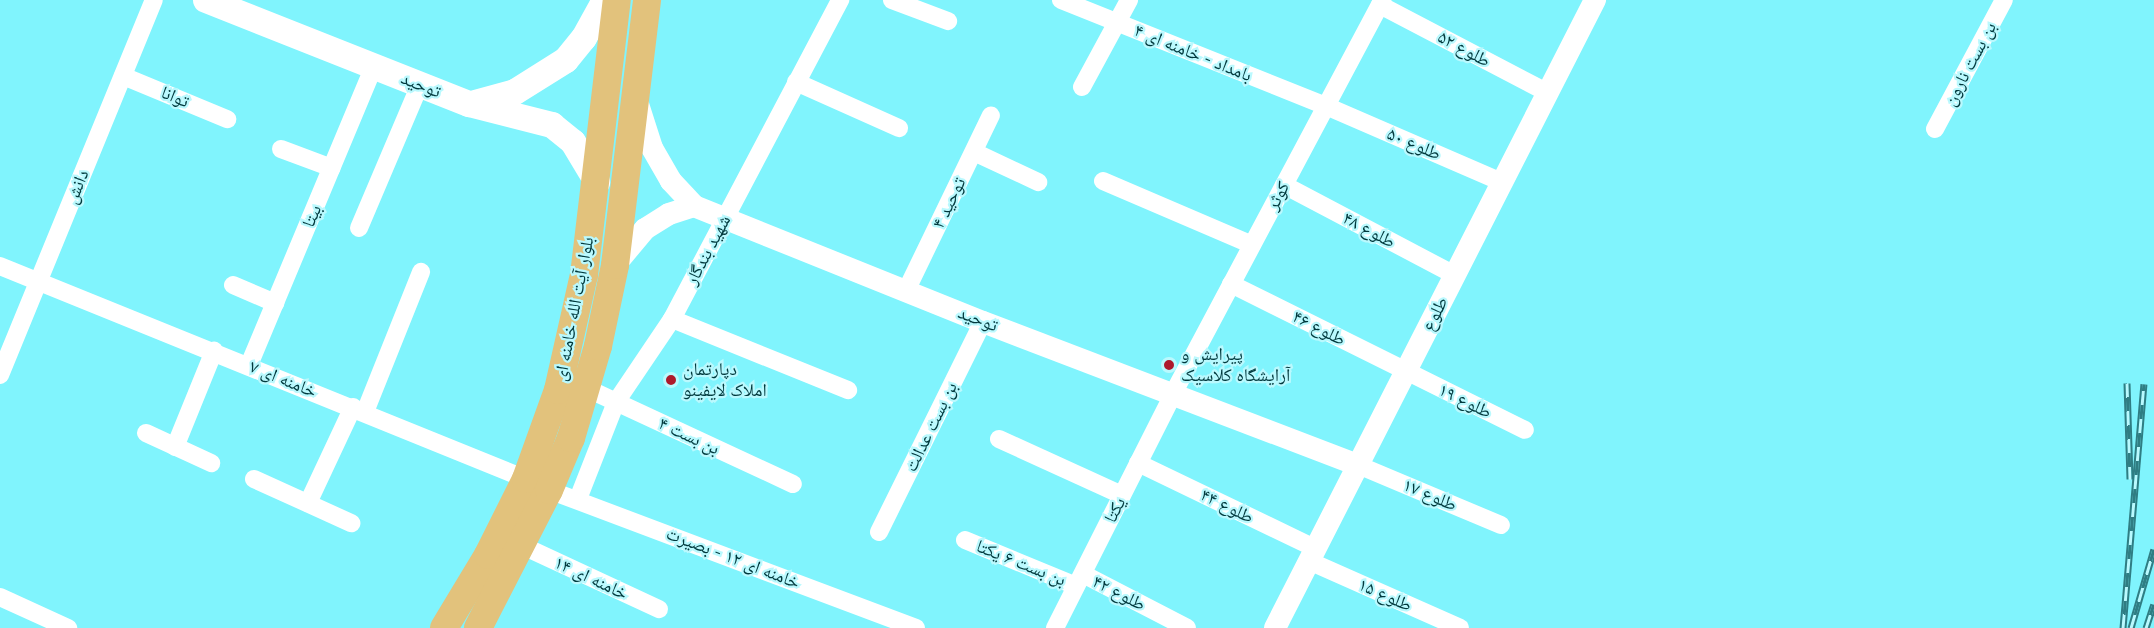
<!DOCTYPE html>
<meta charset="utf-8">
<style>
body{margin:0}
#map{position:relative;width:2154px;height:628px;overflow:hidden;background:#80f4fd;font-family:Montserrat,"Noto Naskh Arabic",sans-serif}
div>[style]{position:absolute}
.minor>*{height:18px;margin:-9px;padding:0 9px;transform-origin:9px;border-radius:9px;background:#fff}
.tertiary>*{height:22px;margin:-11px;padding:0 11px;transform-origin:11px;border-radius:11px;background:#fff}
.secondary>*{height:26px;margin:-13px;padding:0 13px;transform-origin:13px;border-radius:13px;background:#fff}
.primary>*{height:28px;margin:-14px;padding:0 14px;transform-origin:14px;border-radius:14px;background:#e2c27c}
.rail>*{height:7px;margin-top:-3.5px;transform-origin:0;background:repeating-linear-gradient(90deg,#baf9fe 0 14px,#2f7d83 0 28px);box-sizing:border-box;border-block:2px solid #2f7d83}
.dots>*{width:16px;height:16px;translate:-50% -50%;box-sizing:border-box;border:3px solid #baf9fe;border-radius:50%}
span{translate:-50% -50%;white-space:nowrap;text-align:center;line-height:1.15;-webkit-text-stroke:4.5px #baf9fe;paint-order:stroke}
.street-label{font-size:18px;color:#01393d}
.poi-label{font-size:18px;color:#01393d}
.left{translate:0 -50%;text-align:left}
</style>
<div id="map">
<div class="minor">
<div style="left:892px;top:0;width:60px;rotate:20.6deg"></div>
<div style="left:1061px;top:0;width:285px;rotate:21.8deg"></div>
<div style="left:1326px;top:106px;width:192px;rotate:23.4deg"></div>
<div style="left:1380px;top:5px;width:190px;rotate:27.6deg"></div>
<div style="left:123px;top:76px;width:113px;rotate:22.5deg"></div>
<div style="left:796px;top:82px;width:113px;rotate:24.1deg"></div>
<div style="left:1082px;top:87px;width:99px;rotate:-61.6deg"></div>
<div style="left:1935px;top:129px;width:146px;rotate:-61.9deg"></div>
<div style="left:281px;top:149px;width:54px;rotate:20.4deg"></div>
<div style="left:974px;top:152px;width:71px;rotate:25.1deg"></div>
<div style="left:1103px;top:181px;width:162px;rotate:23.2deg"></div>
<div style="left:1284px;top:185px;width:193px;rotate:27.8deg"></div>
<div style="left:359px;top:228px;width:156px;rotate:-67deg"></div>
<div style="left:0;top:266px;width:567px;rotate:22.05deg"></div>
<div style="left:1231px;top:284px;width:328px;rotate:26.4deg"></div>
<div style="left:233px;top:285px;width:46px;rotate:23.2deg"></div>
<div style="left:906px;top:291px;width:195px;rotate:-64.2deg"></div>
<div style="left:672px;top:319px;width:190px;rotate:22deg"></div>
<div style="left:249px;top:365px;width:324px;rotate:-67.3deg"></div>
<div style="left:0;top:375px;width:405px;rotate:-67.7deg"></div>
<div style="left:586px;top:388px;width:228px;rotate:24.9deg"></div>
<div style="left:365px;top:412px;width:151px;rotate:-68.2deg"></div>
<div style="left:146px;top:433px;width:72px;rotate:24.8deg"></div>
<div style="left:999px;top:439px;width:135px;rotate:24.5deg"></div>
<div style="left:175px;top:447px;width:104px;rotate:-67.9deg"></div>
<div style="left:1138px;top:463px;width:196px;rotate:25.7deg"></div>
<div style="left:1358px;top:465px;width:155px;rotate:22.8deg"></div>
<div style="left:254px;top:479px;width:107px;rotate:24.4deg"></div>
<div style="left:549px;top:490px;width:392px;rotate:20.6deg"></div>
<div style="left:578px;top:499px;width:104px;rotate:-68.6deg"></div>
<div style="left:616px;top:402px;width:100px;rotate:-56deg"></div>
<div style="left:672px;top:319px;width:361px;rotate:-62.2deg"></div>
<div style="left:308px;top:503px;width:106px;rotate:-64.9deg"></div>
<div style="left:879px;top:532px;width:234px;rotate:-63.7deg"></div>
<div style="left:965px;top:540px;width:120px;rotate:22.5deg"></div>
<div style="left:523px;top:546px;width:150px;rotate:24.9deg"></div>
<div style="left:1309px;top:561px;width:165px;rotate:23.9deg"></div>
<div style="left:1083px;top:574px;width:117px;rotate:27.4deg"></div>
<div style="left:0;top:597px;width:75px;rotate:24.5deg"></div>
<div style="left:1055px;top:628px;width:264px;rotate:-63.2deg"></div>
<div style="left:1174px;top:392px;width:444px;rotate:-62deg"></div>
</div>
<div class="tertiary">
<div style="left:637px;top:101px;width:49px;rotate:72.3deg"></div>
<div style="left:652px;top:148px;width:38px;rotate:60deg"></div>
<div style="left:671px;top:181px;width:34px;rotate:47deg"></div>
<div style="left:615px;top:265px;width:47px;rotate:-50.2deg"></div>
<div style="left:645px;top:229px;width:28px;rotate:-32deg"></div>
<div style="left:669px;top:214px;width:26px;rotate:-18deg"></div>
<div style="left:694px;top:206px;width:311px;rotate:21.9deg"></div>
<div style="left:983px;top:322px;width:401px;rotate:20.9deg"></div>
<div style="left:1275px;top:628px;width:705px;rotate:-63deg"></div>
</div>
<div class="secondary">
<div style="left:206px;top:0;width:283px;rotate:21.6deg"></div>
<div style="left:469px;top:104px;width:86px;rotate:14.2deg"></div>
<div style="left:552px;top:125px;width:27px;rotate:39deg"></div>
<div style="left:573px;top:142px;width:47px;rotate:59deg"></div>
<div style="left:475px;top:103px;width:41px;rotate:-15.4deg"></div>
<div style="left:515px;top:92px;width:60px;rotate:-32.1deg"></div>
<div style="left:566px;top:60px;width:28px;rotate:-51deg"></div>
<div style="left:584px;top:38px;width:43px;rotate:-61.1deg"></div>
</div>
<div class="primary">
<div style="left:444px;top:628px;width:85px;rotate:-58.9deg"></div>
<div style="left:488px;top:555px;width:85px;rotate:-63.4deg"></div>
<div style="left:526px;top:479px;width:95px;rotate:-70.2deg"></div>
<div style="left:558px;top:390px;width:118px;rotate:-77.3deg"></div>
<div style="left:584px;top:275px;width:277px;rotate:-83.2deg"></div>
<div style="left:478px;top:628px;width:155px;rotate:-62.8deg"></div>
<div style="left:549px;top:490px;width:56px;rotate:-67.1deg"></div>
<div style="left:571px;top:438px;width:96px;rotate:-73.6deg"></div>
<div style="left:598px;top:346px;width:83px;rotate:-78.1deg"></div>
<div style="left:615px;top:265px;width:267px;rotate:-83.1deg"></div>
</div>
<div class="rail">
<div style="left:2127px;top:383px;width:96px;rotate:88.2deg"></div>
<div style="left:2123px;top:628px;width:245px;rotate:-85.1deg"></div>
<div style="left:2131px;top:628px;width:82px;rotate:-73.8deg"></div>
<div style="left:2146px;top:628px;width:25px;rotate:-72deg"></div>
</div>
<div class="dots">
<div style="left:1169px;top:365px;background:#ad192c"></div>
<div style="left:671px;top:380px;background:#ad192c"></div>
</div>
<div class="street-label">
<span style="left:1464px;top:49px;rotate:28deg">طلوع ۵۲</span>
<span style="left:1193px;top:53px;rotate:22deg">بامداد - خامنه ای ۴</span>
<span style="left:1970px;top:64px;rotate:-62deg">بن بست نارون</span>
<span style="left:421px;top:85px;rotate:22deg">توحید</span>
<span style="left:175px;top:97px;rotate:23deg">توانا</span>
<span style="left:1414px;top:144px;rotate:23deg">طلوع ۵۰</span>
<span style="left:77px;top:187px;rotate:-68deg">دانش</span>
<span style="left:1278px;top:196px;rotate:-62deg">کوثر</span>
<span style="left:949px;top:203px;rotate:-64deg">توحید ۴</span>
<span style="left:312px;top:216px;rotate:-67deg">بیتا</span>
<span style="left:1369px;top:230px;rotate:28deg">طلوع ۴۸</span>
<span style="left:708px;top:250px;rotate:-62deg">شهید بندگار</span>
<span style="left:574px;top:309px;rotate:-79deg">بلوار آیت الله خامنه ای</span>
<span style="left:1435px;top:314px;rotate:-63deg">طلوع</span>
<span style="left:978px;top:319px;rotate:21deg">توحید</span>
<span style="left:1319px;top:328px;rotate:27deg">طلوع ۴۶</span>
<span style="left:283px;top:379px;rotate:22deg">خامنه ای ۷</span>
<span style="left:1465px;top:401px;rotate:26deg">طلوع ۱۹</span>
<span style="left:931px;top:427px;rotate:-64deg">بن بست عدالت</span>
<span style="left:689px;top:436px;rotate:25deg">بن بست ۴</span>
<span style="left:1430px;top:495px;rotate:23deg">طلوع ۱۷</span>
<span style="left:1227px;top:506px;rotate:26deg">طلوع ۴۴</span>
<span style="left:1115px;top:510px;rotate:-63deg">یکتا</span>
<span style="left:733px;top:558px;rotate:21deg">خامنه ای ۱۲ - بصیرت</span>
<span style="left:1021px;top:563px;rotate:22deg">بن بست ۶ یکتا</span>
<span style="left:591px;top:578px;rotate:25deg">خامنه ای ۱۴</span>
<span style="left:1119px;top:593px;rotate:27deg">طلوع ۴۲</span>
<span style="left:1385px;top:595px;rotate:24deg">طلوع ۱۵</span>
</div>
<div class="poi-label">
<span class="left" style="left:1181px;top:365px">پیرایش و<br>آرایشگاه کلاسیک</span>
<span class="left" style="left:683px;top:380px">دپارتمان<br>املاک لایفینو</span>
</div>
</div>
